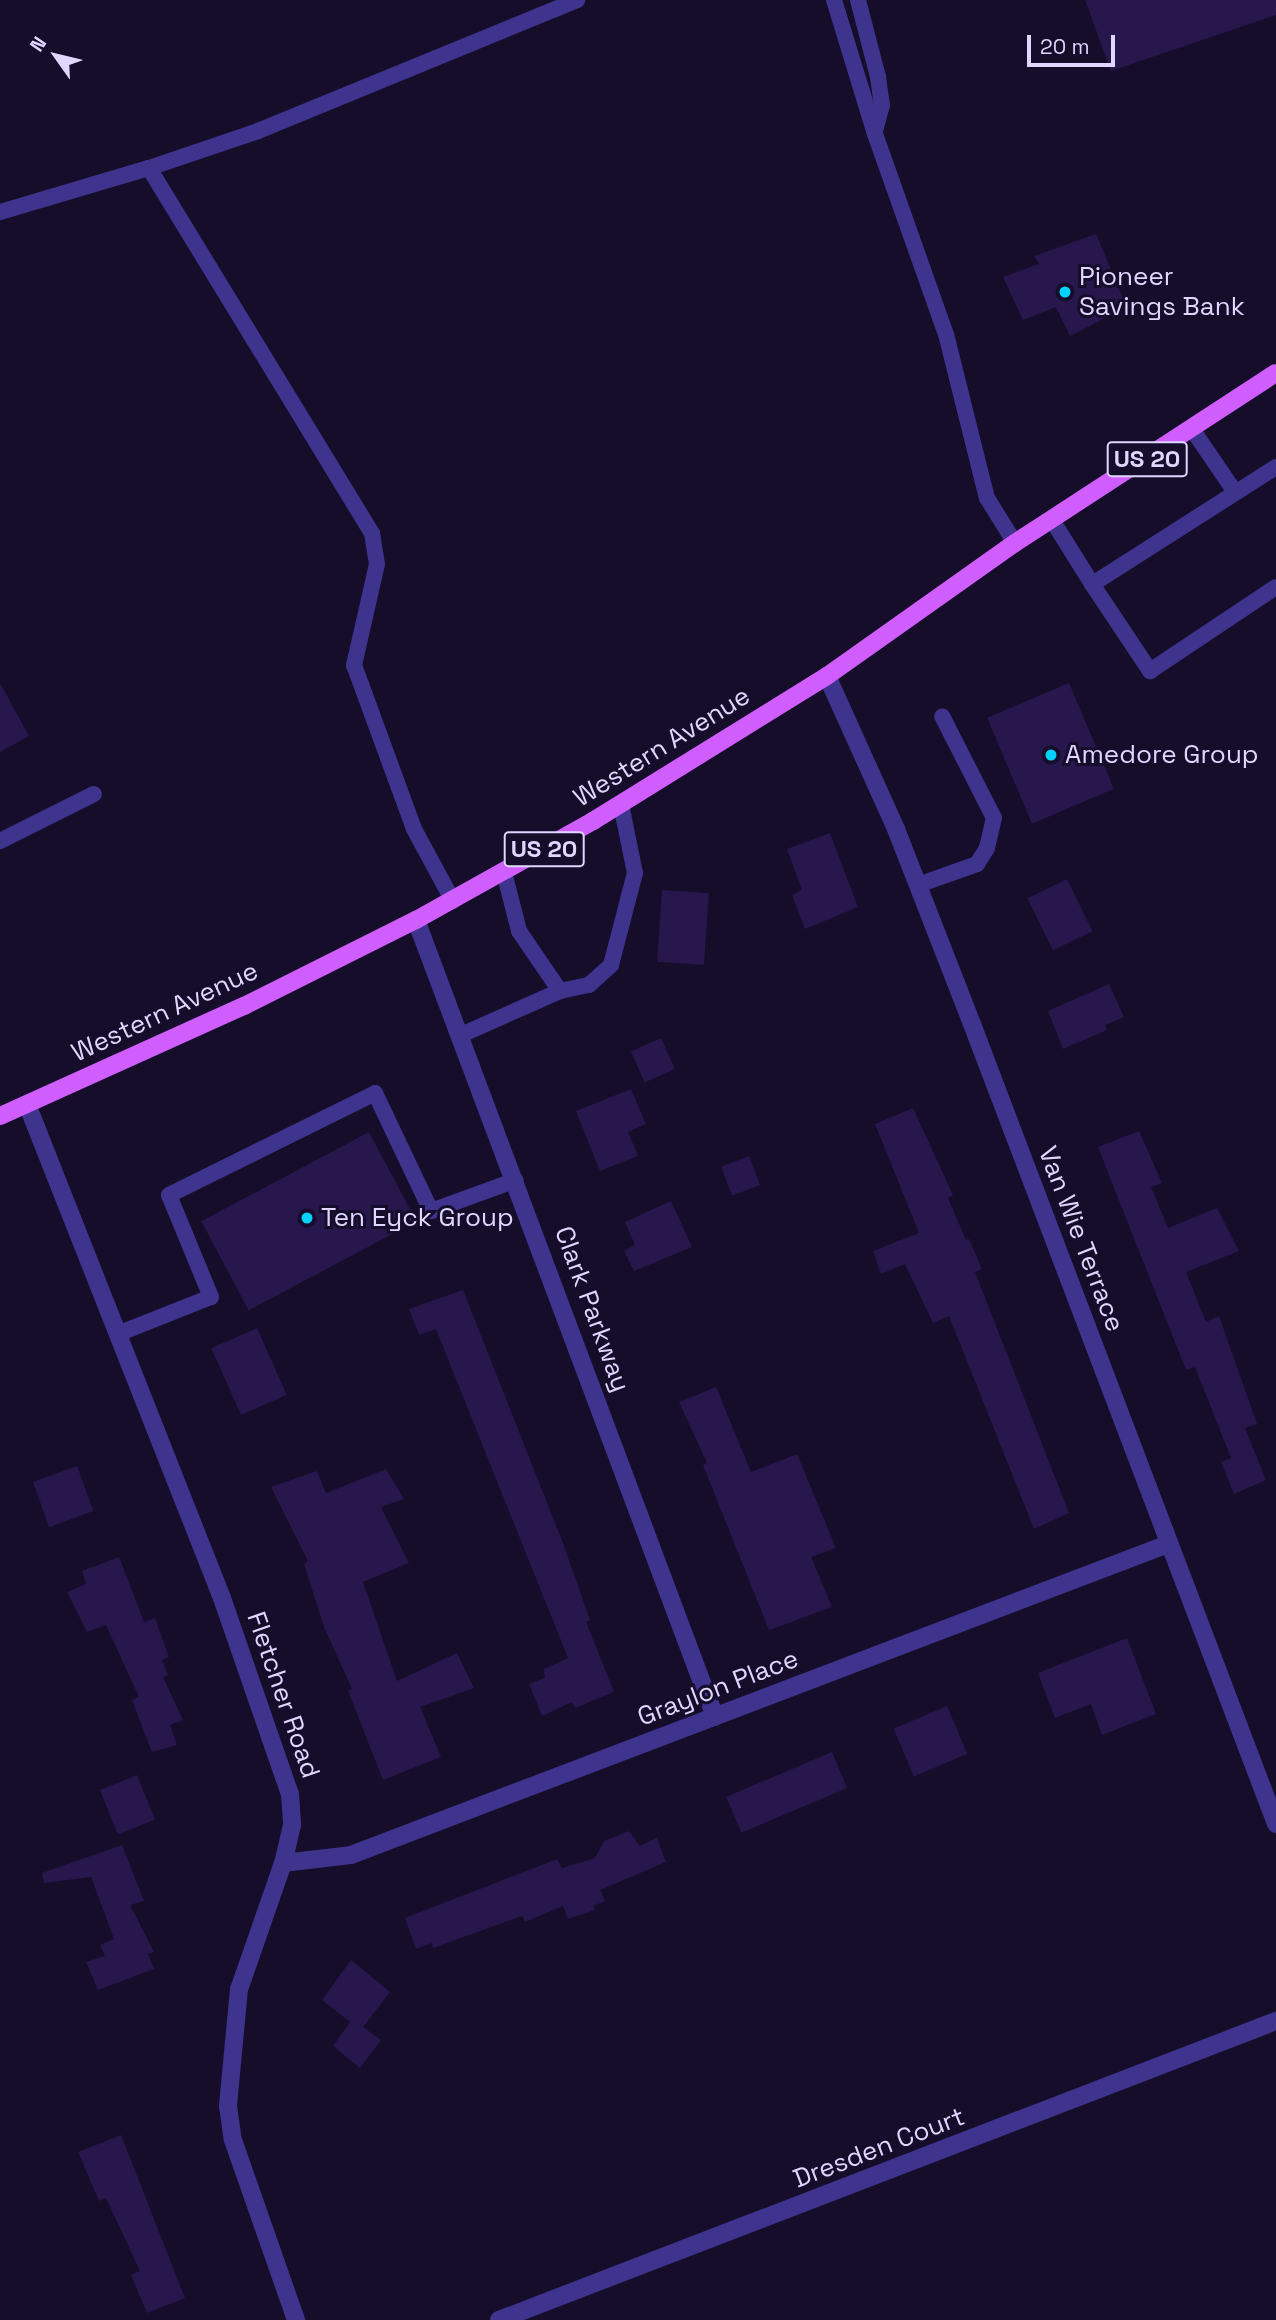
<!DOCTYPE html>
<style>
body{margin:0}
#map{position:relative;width:1276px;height:2320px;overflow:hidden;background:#150d2a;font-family:"Space Grotesk",sans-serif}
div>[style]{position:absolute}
.building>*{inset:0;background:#27174d;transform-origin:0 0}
.lane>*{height:16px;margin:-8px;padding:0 8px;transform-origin:8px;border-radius:8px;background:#3e348e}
.street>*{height:18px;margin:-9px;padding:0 9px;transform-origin:9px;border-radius:9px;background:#3e348e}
.primary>*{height:18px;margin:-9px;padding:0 9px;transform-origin:9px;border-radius:9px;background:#d05eff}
.dots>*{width:19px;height:19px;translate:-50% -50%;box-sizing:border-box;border:4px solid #150d2a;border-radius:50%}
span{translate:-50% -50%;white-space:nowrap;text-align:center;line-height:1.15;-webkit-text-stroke:6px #150d2a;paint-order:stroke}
.shield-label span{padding:2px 5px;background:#150d2a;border:2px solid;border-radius:5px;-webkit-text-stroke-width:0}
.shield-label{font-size:24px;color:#dfd7ff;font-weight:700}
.poi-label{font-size:26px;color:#dfd7ff}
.left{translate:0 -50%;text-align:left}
.street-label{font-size:26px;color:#dfd7ff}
.north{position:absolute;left:21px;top:21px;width:70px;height:70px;-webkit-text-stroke:5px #150d2a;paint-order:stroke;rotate:304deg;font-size:19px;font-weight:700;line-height:28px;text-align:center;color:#dfd7ff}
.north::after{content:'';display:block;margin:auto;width:24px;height:32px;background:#dfd7ff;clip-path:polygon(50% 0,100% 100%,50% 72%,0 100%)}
.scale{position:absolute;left:1027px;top:35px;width:88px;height:32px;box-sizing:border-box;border:4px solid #dfd7ff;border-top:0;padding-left:9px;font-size:21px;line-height:24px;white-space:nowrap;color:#dfd7ff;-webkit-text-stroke:5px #150d2a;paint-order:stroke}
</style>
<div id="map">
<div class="building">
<div style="clip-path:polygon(1085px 0,1276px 0,1276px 15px,1111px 71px)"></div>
<div style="clip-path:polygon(1096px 234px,1127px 307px,1070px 336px,1056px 307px,1023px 320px,1003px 277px,1039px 264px,1034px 256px)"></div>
<div style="clip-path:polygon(0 683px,29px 736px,0 752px)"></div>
<div style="left:1069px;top:683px;width:115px;height:89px;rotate:67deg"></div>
<div style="clip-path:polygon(830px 833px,858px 907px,805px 929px,792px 895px,802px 890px,787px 849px)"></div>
<div style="left:1067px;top:879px;width:58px;height:44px;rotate:64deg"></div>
<div style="left:662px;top:890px;width:47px;height:72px;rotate:4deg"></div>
<div style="clip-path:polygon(1109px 984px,1124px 1017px,1105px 1025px,1107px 1030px,1063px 1049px,1048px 1011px)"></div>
<div style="left:661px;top:1038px;width:34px;height:33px;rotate:66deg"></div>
<div style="clip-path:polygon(631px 1089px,646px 1124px,628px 1132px,638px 1156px,600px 1171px,576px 1111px)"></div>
<div style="clip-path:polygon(913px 1108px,953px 1195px,948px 1198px,966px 1240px,969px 1239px,982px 1269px,975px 1272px,1069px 1513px,1034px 1529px,949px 1316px,933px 1323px,905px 1264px,881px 1274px,873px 1251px,919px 1233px,875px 1124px)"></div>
<div style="clip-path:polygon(1139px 1131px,1162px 1183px,1151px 1187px,1168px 1228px,1217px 1208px,1239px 1251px,1186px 1272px,1206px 1322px,1219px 1316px,1257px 1424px,1245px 1428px,1266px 1480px,1234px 1494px,1221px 1462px,1231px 1458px,1195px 1367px,1186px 1370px,1098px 1147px)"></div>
<div style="left:369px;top:1132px;width:101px;height:190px;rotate:62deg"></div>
<div style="left:749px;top:1156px;width:31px;height:30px;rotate:69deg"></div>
<div style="clip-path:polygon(671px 1201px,692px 1247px,634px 1271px,624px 1251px,635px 1245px,625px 1222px)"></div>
<div style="clip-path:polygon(463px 1290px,563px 1543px,590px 1620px,586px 1622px,614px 1692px,575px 1708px,572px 1702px,542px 1716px,529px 1684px,545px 1678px,544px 1669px,568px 1658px,436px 1329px,419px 1335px,409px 1309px)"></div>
<div style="left:257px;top:1328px;width:73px;height:50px;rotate:66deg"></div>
<div style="clip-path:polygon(716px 1387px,751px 1472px,797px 1454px,836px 1548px,811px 1557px,832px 1607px,769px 1630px,703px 1465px,707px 1463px,679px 1402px)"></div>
<div style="left:77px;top:1466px;width:48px;height:47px;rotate:70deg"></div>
<div style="clip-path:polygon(386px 1469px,404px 1499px,381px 1507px,409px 1563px,363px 1582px,397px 1681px,457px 1653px,474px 1688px,420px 1707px,441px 1757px,383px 1780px,348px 1691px,352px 1689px,324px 1627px,304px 1564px,308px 1561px,271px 1487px,317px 1471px,326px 1493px)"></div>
<div style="clip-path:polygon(119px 1557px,144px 1622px,155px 1618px,169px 1657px,162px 1660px,168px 1675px,163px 1677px,183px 1720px,170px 1725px,177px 1745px,152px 1752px,132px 1700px,139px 1697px,106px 1625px,87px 1632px,67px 1592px,86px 1584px,82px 1571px)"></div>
<div style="clip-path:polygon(1127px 1638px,1156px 1714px,1102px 1735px,1091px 1704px,1055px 1718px,1038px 1673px)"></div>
<div style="left:947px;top:1706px;width:52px;height:58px;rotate:67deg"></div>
<div style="left:832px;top:1752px;width:39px;height:115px;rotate:67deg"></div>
<div style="left:137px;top:1775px;width:48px;height:40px;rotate:68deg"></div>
<div style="clip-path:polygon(629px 1831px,640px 1846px,657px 1838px,666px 1862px,600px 1890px,605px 1901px,593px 1906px,595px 1910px,568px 1919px,563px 1906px,525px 1922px,522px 1916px,433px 1948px,432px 1943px,416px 1949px,405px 1918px,557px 1859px,562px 1868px,595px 1858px,604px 1841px)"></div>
<div style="clip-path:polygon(122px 1845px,144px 1901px,130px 1905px,154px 1952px,148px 1954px,154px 1969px,98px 1990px,86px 1962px,105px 1956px,100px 1945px,114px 1939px,91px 1877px,44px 1883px,42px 1873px)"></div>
<div style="clip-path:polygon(351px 1960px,390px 1992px,363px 2027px,381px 2040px,360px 2068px,333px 2046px,350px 2022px,322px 2000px)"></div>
<div style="clip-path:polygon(121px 2135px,185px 2298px,147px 2313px,131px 2275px,140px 2271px,106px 2198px,99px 2201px,78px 2152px)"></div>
</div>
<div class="lane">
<div style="left:834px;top:0;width:140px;rotate:73deg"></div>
<div style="left:875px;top:134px;width:212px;rotate:70.5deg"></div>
<div style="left:946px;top:334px;width:169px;rotate:76deg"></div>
<div style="left:987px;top:498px;width:53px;rotate:58.1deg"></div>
<div style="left:858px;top:0;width:80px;rotate:75.4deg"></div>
<div style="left:878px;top:77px;width:28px;rotate:82deg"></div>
<div style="left:882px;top:105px;width:28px;rotate:105deg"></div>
<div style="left:149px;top:168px;width:115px;rotate:-18.7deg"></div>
<div style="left:258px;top:131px;width:345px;rotate:-22.3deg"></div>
<div style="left:0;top:212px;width:155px;rotate:-16.5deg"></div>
<div style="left:149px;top:168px;width:428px;rotate:58.6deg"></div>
<div style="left:372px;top:533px;width:31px;rotate:81deg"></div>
<div style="left:377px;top:564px;width:104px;rotate:102.8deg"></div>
<div style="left:354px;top:665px;width:175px;rotate:69.9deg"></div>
<div style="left:414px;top:829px;width:82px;rotate:61.6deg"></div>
<div style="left:1192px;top:429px;width:76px;rotate:55.7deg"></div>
<div style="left:1276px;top:467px;width:218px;rotate:147.5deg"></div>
<div style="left:1092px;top:584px;width:105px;rotate:56.3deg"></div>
<div style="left:1150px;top:671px;width:151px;rotate:-33.7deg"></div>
<div style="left:1052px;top:520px;width:75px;rotate:58deg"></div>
<div style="left:0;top:841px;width:105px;rotate:-26.6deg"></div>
<div style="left:504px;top:872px;width:61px;rotate:75.7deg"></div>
<div style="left:519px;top:931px;width:73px;rotate:55.7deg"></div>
<div style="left:560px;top:991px;width:30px;rotate:-12deg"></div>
<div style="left:589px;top:985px;width:30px;rotate:-42deg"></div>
<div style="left:611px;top:965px;width:95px;rotate:-75.4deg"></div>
<div style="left:635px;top:873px;width:70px;rotate:-101.5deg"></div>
<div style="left:918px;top:885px;width:63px;rotate:-19.6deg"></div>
<div style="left:977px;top:864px;width:19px;rotate:-58deg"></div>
<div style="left:987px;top:848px;width:31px;rotate:-77deg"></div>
<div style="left:994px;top:818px;width:114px;rotate:-117deg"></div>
<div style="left:461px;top:1035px;width:108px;rotate:-24deg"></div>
<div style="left:120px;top:1333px;width:98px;rotate:-21.6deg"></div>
<div style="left:211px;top:1297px;width:110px;rotate:-112.4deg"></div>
<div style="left:169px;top:1195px;width:230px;rotate:-26.3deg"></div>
<div style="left:375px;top:1093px;width:131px;rotate:64.6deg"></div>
<div style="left:431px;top:1211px;width:90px;rotate:-20deg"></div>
</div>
<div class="street">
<div style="left:827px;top:676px;width:168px;rotate:65.7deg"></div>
<div style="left:896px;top:829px;width:209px;rotate:68.7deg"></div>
<div style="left:972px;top:1024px;width:856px;rotate:69.19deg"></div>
<div style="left:416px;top:920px;width:851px;rotate:69.44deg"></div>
<div style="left:27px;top:1104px;width:531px;rotate:68.46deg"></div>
<div style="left:222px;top:1598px;width:207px;rotate:70.9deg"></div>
<div style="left:290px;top:1794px;width:31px;rotate:86deg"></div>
<div style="left:292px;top:1825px;width:39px;rotate:103deg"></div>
<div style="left:283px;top:1863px;width:133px;rotate:109.2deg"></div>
<div style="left:239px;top:1989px;width:118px;rotate:95.4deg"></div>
<div style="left:228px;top:2106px;width:34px;rotate:82deg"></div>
<div style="left:233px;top:2140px;width:191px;rotate:70.7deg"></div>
<div style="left:283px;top:1863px;width:68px;rotate:-6.7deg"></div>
<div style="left:351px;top:1855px;width:874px;rotate:-20.84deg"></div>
<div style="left:499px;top:2320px;width:833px;rotate:-21.05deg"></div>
</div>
<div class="primary">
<div style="left:0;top:1116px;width:268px;rotate:-24.3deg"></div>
<div style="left:244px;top:1006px;width:192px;rotate:-26.6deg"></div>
<div style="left:416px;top:920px;width:203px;rotate:-29.2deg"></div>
<div style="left:593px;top:821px;width:275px;rotate:-31.8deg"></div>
<div style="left:827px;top:676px;width:230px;rotate:-35.3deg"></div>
<div style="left:1015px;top:543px;width:311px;rotate:-33.1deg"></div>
</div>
<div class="dots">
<div style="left:1065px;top:292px;background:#03d2ff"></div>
<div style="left:1051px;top:755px;background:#03d2ff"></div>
<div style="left:307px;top:1218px;background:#03d2ff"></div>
</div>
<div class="shield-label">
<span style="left:1147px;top:459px">US 20</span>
<span style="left:544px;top:849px">US 20</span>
</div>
<div class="poi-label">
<span class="left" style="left:1079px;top:292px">Pioneer<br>Savings Bank</span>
<span class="left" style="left:1065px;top:755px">Amedore Group</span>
<span class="left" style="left:321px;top:1218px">Ten Eyck Group</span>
</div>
<div class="street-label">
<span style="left:662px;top:747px;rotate:-32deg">Western Avenue</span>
<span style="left:165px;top:1012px;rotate:-25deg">Western Avenue</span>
<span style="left:1081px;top:1239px;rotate:69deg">Van Wie Terrace</span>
<span style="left:592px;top:1309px;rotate:70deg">Clark Parkway</span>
<span style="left:718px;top:1688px;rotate:-21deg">Graylon Place</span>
<span style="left:283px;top:1695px;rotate:71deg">Fletcher Road</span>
<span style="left:879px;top:2148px;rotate:-21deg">Dresden Court</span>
</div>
<div class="north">N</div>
<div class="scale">20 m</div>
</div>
